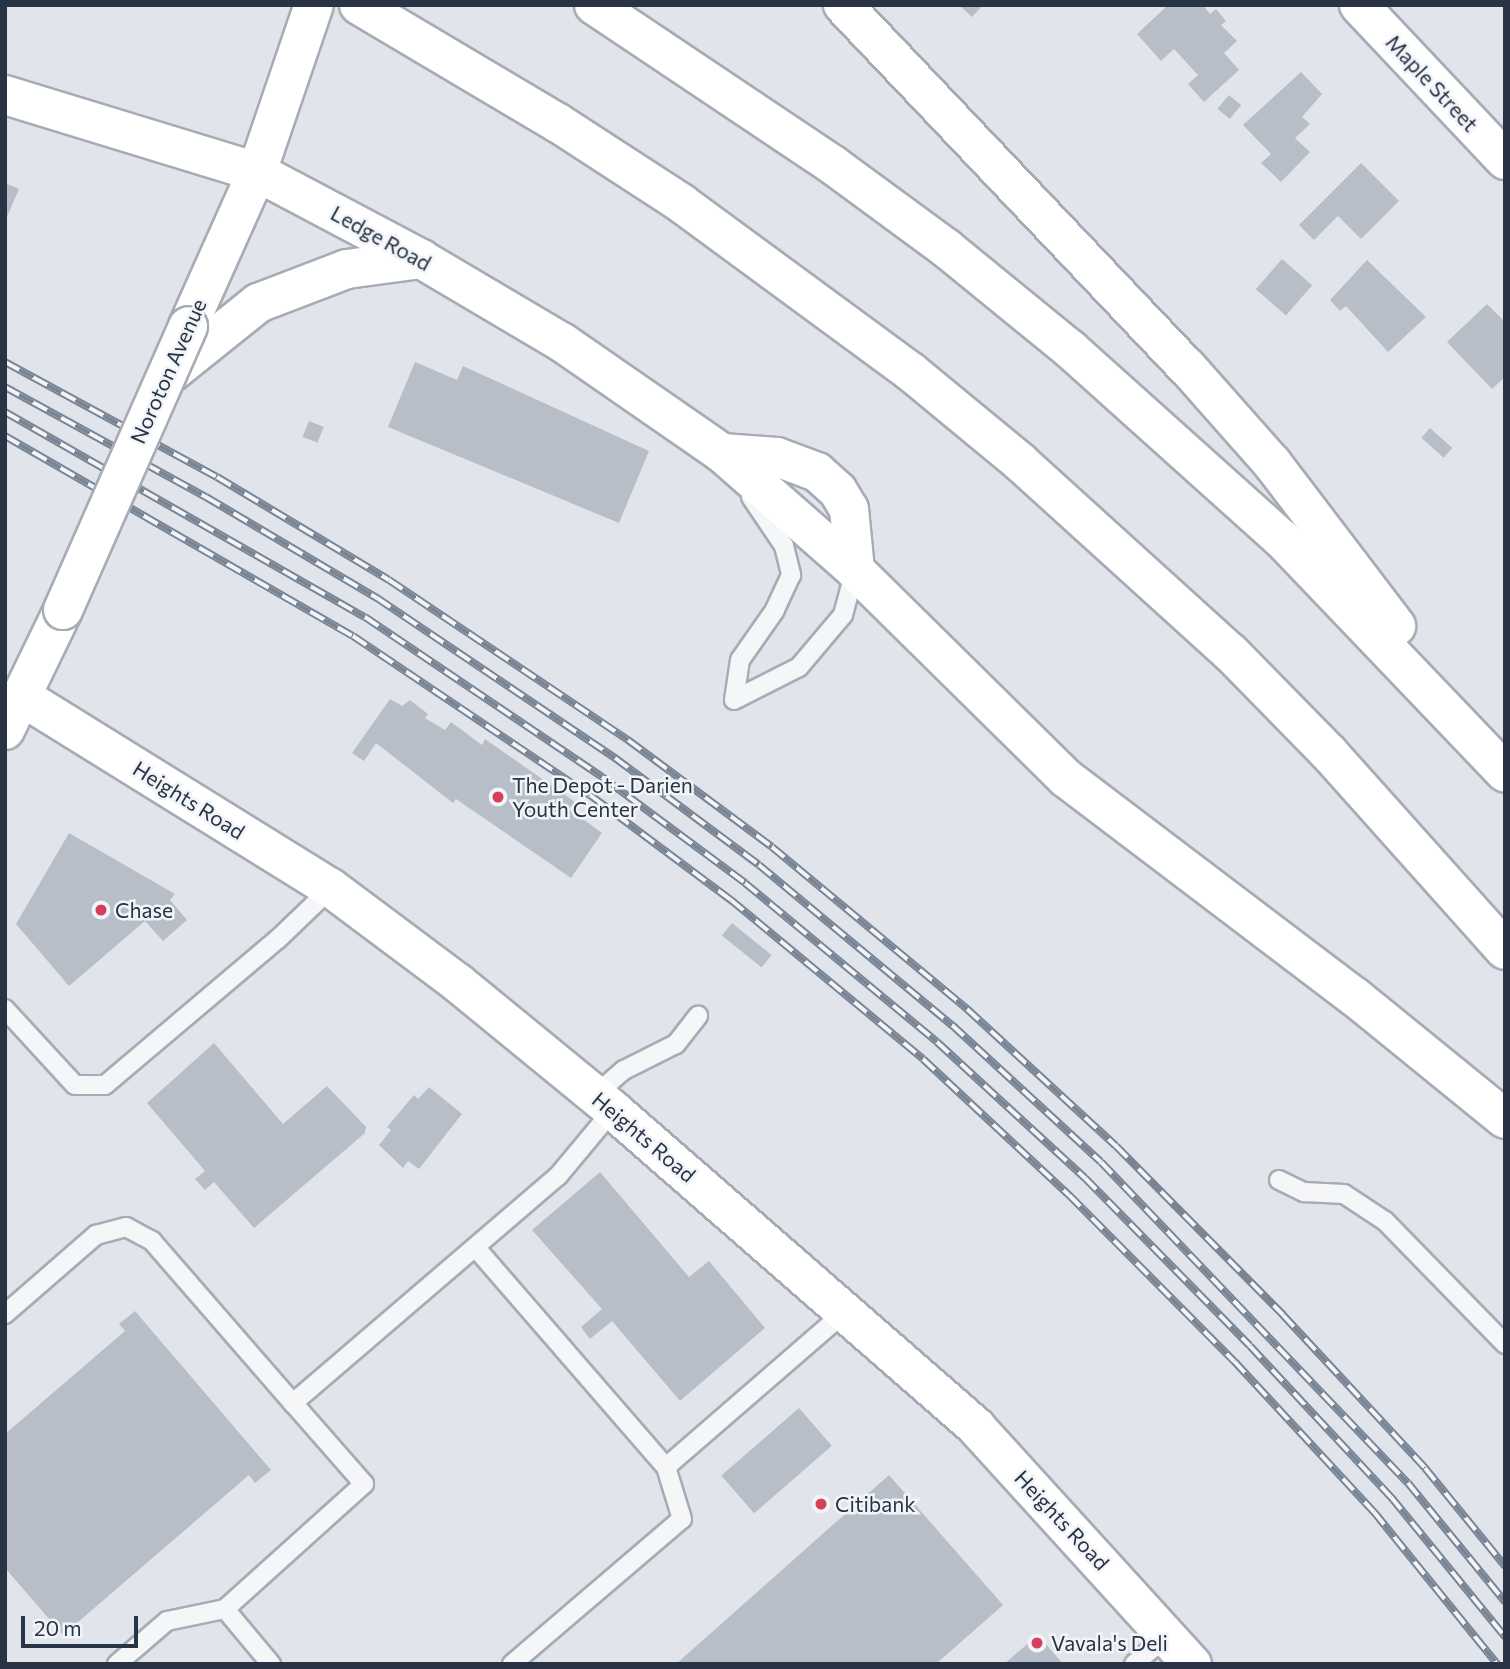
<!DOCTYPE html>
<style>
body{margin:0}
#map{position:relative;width:1510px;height:1669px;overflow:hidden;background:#e1e5eb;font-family:Commissioner,sans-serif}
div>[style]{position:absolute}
.building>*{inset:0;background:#b8bec8;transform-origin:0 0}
.roads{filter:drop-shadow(2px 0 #a6acb5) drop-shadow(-2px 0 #a6acb5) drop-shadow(0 2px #a6acb5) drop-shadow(0 -2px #a6acb5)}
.lane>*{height:18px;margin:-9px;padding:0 9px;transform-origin:9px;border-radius:9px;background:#f4f6f8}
.secondary>*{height:38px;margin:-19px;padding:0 19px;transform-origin:19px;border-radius:19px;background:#fff}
.highway>*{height:38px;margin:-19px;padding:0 19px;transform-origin:19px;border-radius:19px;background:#fff}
.rail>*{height:8px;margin-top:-4px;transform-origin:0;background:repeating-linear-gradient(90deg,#f1f4f8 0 16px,#798595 0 32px);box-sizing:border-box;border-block:2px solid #798595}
.bridges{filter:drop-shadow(2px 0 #a6acb5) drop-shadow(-2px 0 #a6acb5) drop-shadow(0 2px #a6acb5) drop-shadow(0 -2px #a6acb5)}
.secondary-bridge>*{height:38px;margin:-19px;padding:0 19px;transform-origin:19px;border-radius:19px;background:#fff}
.dots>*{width:19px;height:19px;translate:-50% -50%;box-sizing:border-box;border:4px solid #f1f4f8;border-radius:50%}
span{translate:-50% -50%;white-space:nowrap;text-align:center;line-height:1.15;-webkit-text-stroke:5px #f1f4f8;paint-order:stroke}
.street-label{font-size:21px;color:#283343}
.poi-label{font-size:21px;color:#283343}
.left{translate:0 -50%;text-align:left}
.frame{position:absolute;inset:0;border:7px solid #283343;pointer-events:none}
.scale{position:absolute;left:21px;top:1616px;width:117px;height:32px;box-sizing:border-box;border:4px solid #283343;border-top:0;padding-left:9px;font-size:21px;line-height:24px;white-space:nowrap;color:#283343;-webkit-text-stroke:5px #f1f4f8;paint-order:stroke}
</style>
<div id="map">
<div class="building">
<div style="clip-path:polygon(959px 5px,983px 5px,972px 17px)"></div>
<div style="clip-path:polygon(1168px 5px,1203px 5px,1210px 14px,1216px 9px,1226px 21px,1221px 25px,1237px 41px,1224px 53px,1239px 70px,1204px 102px,1188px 84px,1198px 75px,1174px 49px,1161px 61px,1137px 34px)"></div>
<div style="clip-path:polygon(1301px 72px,1322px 94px,1302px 117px,1310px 124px,1295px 138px,1310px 152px,1281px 182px,1261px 163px,1271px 154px,1243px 125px)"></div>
<div style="left:1229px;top:95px;width:16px;height:18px;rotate:40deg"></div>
<div style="clip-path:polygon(1361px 163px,1399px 201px,1361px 239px,1338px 216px,1314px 240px,1299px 225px)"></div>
<div style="clip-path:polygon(5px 183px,19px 189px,5px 221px)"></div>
<div style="left:1282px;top:259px;width:40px;height:40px;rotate:41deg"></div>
<div style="clip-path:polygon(1367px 260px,1426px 317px,1388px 352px,1346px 306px,1340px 311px,1330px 300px)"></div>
<div style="clip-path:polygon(1487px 304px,1505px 322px,1505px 377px,1492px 389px,1447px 342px)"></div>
<div style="clip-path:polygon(415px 362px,457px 380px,463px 366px,649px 451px,619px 523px,388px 427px)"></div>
<div style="left:309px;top:421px;width:16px;height:17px;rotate:22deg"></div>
<div style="left:1430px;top:428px;width:30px;height:13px;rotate:42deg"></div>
<div style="clip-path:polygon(390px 699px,402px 706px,410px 700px,428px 714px,425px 718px,445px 730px,451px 722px,482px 745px,485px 739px,575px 802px,569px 809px,602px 833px,571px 878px,456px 799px,453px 803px,376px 743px,364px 761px,352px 753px)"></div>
<div style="clip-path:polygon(69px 833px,175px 894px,170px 900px,187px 920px,163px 941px,145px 921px,69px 986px,16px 924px)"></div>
<div style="left:732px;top:923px;width:51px;height:16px;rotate:39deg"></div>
<div style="clip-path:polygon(214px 1043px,283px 1124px,327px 1086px,366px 1127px,365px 1133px,254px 1228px,214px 1182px,205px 1190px,195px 1179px,205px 1171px,147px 1103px)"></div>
<div style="clip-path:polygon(429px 1087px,462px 1114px,419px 1169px,408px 1161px,403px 1168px,379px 1145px,391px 1130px,387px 1127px,414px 1095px,418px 1099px)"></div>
<div style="clip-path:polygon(600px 1172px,689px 1277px,709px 1261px,765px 1328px,680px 1401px,612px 1321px,590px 1339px,581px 1327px,602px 1309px,532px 1230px)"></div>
<div style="clip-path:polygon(135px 1311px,271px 1470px,255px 1483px,249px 1475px,63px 1635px,5px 1568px,5px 1434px,125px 1331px,119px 1324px)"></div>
<div style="left:799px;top:1408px;width:50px;height:103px;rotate:49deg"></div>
<div style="clip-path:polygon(889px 1475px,1003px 1605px,936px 1664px,676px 1664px)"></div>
<div style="clip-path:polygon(1038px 1635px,1063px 1664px,1004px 1664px)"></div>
</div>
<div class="roads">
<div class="lane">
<div style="left:751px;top:497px;width:59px;rotate:56deg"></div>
<div style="left:784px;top:546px;width:30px;rotate:76deg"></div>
<div style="left:791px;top:575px;width:38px;rotate:115deg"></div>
<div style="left:775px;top:610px;width:61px;rotate:125deg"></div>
<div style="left:740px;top:660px;width:40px;rotate:98.5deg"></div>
<div style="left:734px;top:700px;width:73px;rotate:-26.9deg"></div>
<div style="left:799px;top:667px;width:68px;rotate:-49.8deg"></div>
<div style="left:843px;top:615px;width:47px;rotate:-75.1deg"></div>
<div style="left:5px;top:1009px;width:103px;rotate:47.4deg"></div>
<div style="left:75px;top:1085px;width:30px"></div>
<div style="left:105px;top:1085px;width:226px;rotate:-40.2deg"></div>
<div style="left:278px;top:939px;width:74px;rotate:-43.9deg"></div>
<div style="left:595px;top:1095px;width:38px;rotate:-41deg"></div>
<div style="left:624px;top:1070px;width:58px;rotate:-26.6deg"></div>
<div style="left:676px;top:1044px;width:36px;rotate:-52deg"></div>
<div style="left:1279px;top:1180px;width:28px;rotate:26deg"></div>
<div style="left:1304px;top:1192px;width:40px;rotate:2.9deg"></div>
<div style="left:1344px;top:1194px;width:49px;rotate:33.4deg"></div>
<div style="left:1385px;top:1221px;width:172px;rotate:45.7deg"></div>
<div style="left:476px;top:1248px;width:290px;rotate:49.1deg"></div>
<div style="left:666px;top:1467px;width:238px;rotate:-40.9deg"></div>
<div style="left:5px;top:1314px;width:121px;rotate:-41deg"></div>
<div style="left:96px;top:1235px;width:31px;rotate:-15deg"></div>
<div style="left:126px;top:1227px;width:30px;rotate:28deg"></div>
<div style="left:152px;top:1241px;width:215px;rotate:49deg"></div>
<div style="left:225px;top:1609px;width:72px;rotate:50.1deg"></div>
<div style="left:117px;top:1664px;width:66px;rotate:-40.7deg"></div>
<div style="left:167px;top:1621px;width:59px;rotate:-11.7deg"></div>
<div style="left:225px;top:1609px;width:187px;rotate:-42deg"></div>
<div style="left:364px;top:1484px;width:108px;rotate:-131.2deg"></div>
<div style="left:293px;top:1403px;width:349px;rotate:-40.6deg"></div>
<div style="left:558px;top:1176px;width:86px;rotate:-50.2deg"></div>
<div style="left:512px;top:1664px;width:223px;rotate:-40.5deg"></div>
<div style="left:682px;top:1519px;width:54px;rotate:-107.1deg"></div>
<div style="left:1134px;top:1664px;width:43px;rotate:-40.3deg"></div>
</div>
<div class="secondary">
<div style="left:1359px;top:5px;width:213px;rotate:46.7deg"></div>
<div style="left:5px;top:95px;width:264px;rotate:17deg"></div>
<div style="left:257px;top:172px;width:186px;rotate:27.9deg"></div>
<div style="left:421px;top:259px;width:165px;rotate:30.6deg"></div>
<div style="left:563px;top:343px;width:193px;rotate:34.7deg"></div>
<div style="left:722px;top:453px;width:177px;rotate:41.3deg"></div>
<div style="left:188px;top:326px;width:169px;rotate:-65.9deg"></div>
<div style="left:257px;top:172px;width:176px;rotate:-71.2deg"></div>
<div style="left:171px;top:373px;width:112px;rotate:-38.8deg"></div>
<div style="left:258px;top:303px;width:95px;rotate:-20.9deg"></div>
<div style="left:347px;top:269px;width:75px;rotate:-7.7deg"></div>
<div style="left:722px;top:453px;width:55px;rotate:4.2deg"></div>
<div style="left:777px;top:457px;width:43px;rotate:20.6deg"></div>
<div style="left:817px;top:472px;width:28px;rotate:42deg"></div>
<div style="left:838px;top:491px;width:21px;rotate:59deg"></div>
<div style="left:849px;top:509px;width:61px;rotate:84.4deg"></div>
<div style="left:24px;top:698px;width:361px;rotate:31.8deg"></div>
<div style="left:331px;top:888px;width:159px;rotate:36.8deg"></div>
<div style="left:458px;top:983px;width:200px;rotate:39.3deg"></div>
<div style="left:613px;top:1110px;width:482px;rotate:41.1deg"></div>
<div style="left:976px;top:1427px;width:321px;rotate:47.7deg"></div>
<div style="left:5px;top:730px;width:133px;rotate:-64.2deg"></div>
</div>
<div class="highway">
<div style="left:359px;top:5px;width:231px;rotate:30.7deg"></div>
<div style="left:558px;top:123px;width:147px;rotate:33deg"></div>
<div style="left:681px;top:203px;width:285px;rotate:36.3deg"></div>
<div style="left:911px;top:372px;width:141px;rotate:39.5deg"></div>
<div style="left:1020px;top:462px;width:285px;rotate:42.2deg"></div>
<div style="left:1231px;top:653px;width:140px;rotate:45.6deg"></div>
<div style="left:1329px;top:753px;width:264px;rotate:48.2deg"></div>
<div style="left:594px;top:5px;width:288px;rotate:33.8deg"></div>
<div style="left:833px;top:165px;width:140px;rotate:36.3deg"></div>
<div style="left:946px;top:248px;width:160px;rotate:39.2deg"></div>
<div style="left:1070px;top:349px;width:285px;rotate:41.9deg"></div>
<div style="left:1282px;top:539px;width:323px;rotate:46.3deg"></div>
<div style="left:843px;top:5px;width:499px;rotate:46.5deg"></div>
<div style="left:1187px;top:367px;width:128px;rotate:48.5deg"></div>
<div style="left:1272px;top:463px;width:205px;rotate:52.7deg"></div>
<div style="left:855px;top:570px;width:296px;rotate:44.6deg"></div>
<div style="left:1066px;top:778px;width:363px;rotate:37.2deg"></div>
<div style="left:1355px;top:997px;width:193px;rotate:39.1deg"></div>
</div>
</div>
<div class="rail">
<div style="left:5px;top:362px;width:241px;rotate:28.5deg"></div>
<div style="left:217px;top:477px;width:200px;rotate:30.9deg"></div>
<div style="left:389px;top:580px;width:288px;rotate:33.8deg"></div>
<div style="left:628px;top:740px;width:179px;rotate:36.6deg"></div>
<div style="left:772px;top:847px;width:254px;rotate:39.7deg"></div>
<div style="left:967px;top:1009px;width:202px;rotate:42.6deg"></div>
<div style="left:1116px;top:1146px;width:238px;rotate:45.3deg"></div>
<div style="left:1283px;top:1315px;width:209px;rotate:47.1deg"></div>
<div style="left:1425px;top:1468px;width:127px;rotate:50.8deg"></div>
<div style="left:5px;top:387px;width:229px;rotate:28.7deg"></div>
<div style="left:206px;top:497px;width:199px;rotate:30.6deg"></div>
<div style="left:377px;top:598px;width:287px;rotate:33.9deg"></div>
<div style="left:615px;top:758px;width:179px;rotate:36.6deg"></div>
<div style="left:759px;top:865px;width:251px;rotate:39.7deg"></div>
<div style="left:952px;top:1025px;width:202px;rotate:42.6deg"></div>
<div style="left:1101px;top:1162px;width:444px;rotate:46.3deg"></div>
<div style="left:1408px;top:1483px;width:154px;rotate:50.8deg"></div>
<div style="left:5px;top:412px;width:414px;rotate:29.7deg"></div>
<div style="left:365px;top:617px;width:286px;rotate:34deg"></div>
<div style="left:602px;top:777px;width:178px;rotate:36.5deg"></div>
<div style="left:745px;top:883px;width:249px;rotate:39.6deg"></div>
<div style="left:937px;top:1042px;width:201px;rotate:42.6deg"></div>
<div style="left:1085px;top:1178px;width:235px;rotate:45.5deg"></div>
<div style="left:1250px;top:1346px;width:207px;rotate:47deg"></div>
<div style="left:1391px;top:1497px;width:181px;rotate:50.8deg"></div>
<div style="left:5px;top:436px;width:401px;rotate:29.9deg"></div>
<div style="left:353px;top:636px;width:285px;rotate:33.9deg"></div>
<div style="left:590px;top:795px;width:176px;rotate:36.7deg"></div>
<div style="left:731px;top:900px;width:249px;rotate:39.6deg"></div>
<div style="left:923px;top:1059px;width:200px;rotate:43deg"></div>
<div style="left:1069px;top:1195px;width:234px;rotate:45.2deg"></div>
<div style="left:1234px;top:1361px;width:206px;rotate:47.2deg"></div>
<div style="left:1374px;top:1512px;width:196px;rotate:51deg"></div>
</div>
<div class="bridges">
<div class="secondary-bridge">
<div style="left:63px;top:610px;width:310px;rotate:-66.2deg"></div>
</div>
</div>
<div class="dots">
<div style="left:498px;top:797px;background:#d63f5c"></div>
<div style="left:101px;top:910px;background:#d63f5c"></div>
<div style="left:821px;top:1504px;background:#d63f5c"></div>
<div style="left:1037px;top:1643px;background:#d63f5c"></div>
</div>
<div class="street-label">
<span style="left:1432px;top:83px;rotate:47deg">Maple Street</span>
<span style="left:381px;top:238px;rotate:29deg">Ledge Road</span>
<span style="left:168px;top:371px;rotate:-66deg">Noroton Avenue</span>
<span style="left:189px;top:800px;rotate:32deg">Heights Road</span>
<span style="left:644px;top:1137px;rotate:40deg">Heights Road</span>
<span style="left:1062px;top:1520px;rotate:47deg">Heights Road</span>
</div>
<div class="poi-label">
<span class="left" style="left:512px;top:797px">The Depot - Darien<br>Youth Center</span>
<span class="left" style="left:115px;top:910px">Chase</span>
<span class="left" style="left:835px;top:1504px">Citibank</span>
<span class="left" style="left:1051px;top:1643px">Vavala's Deli</span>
</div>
<div class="frame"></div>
<div class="scale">20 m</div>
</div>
